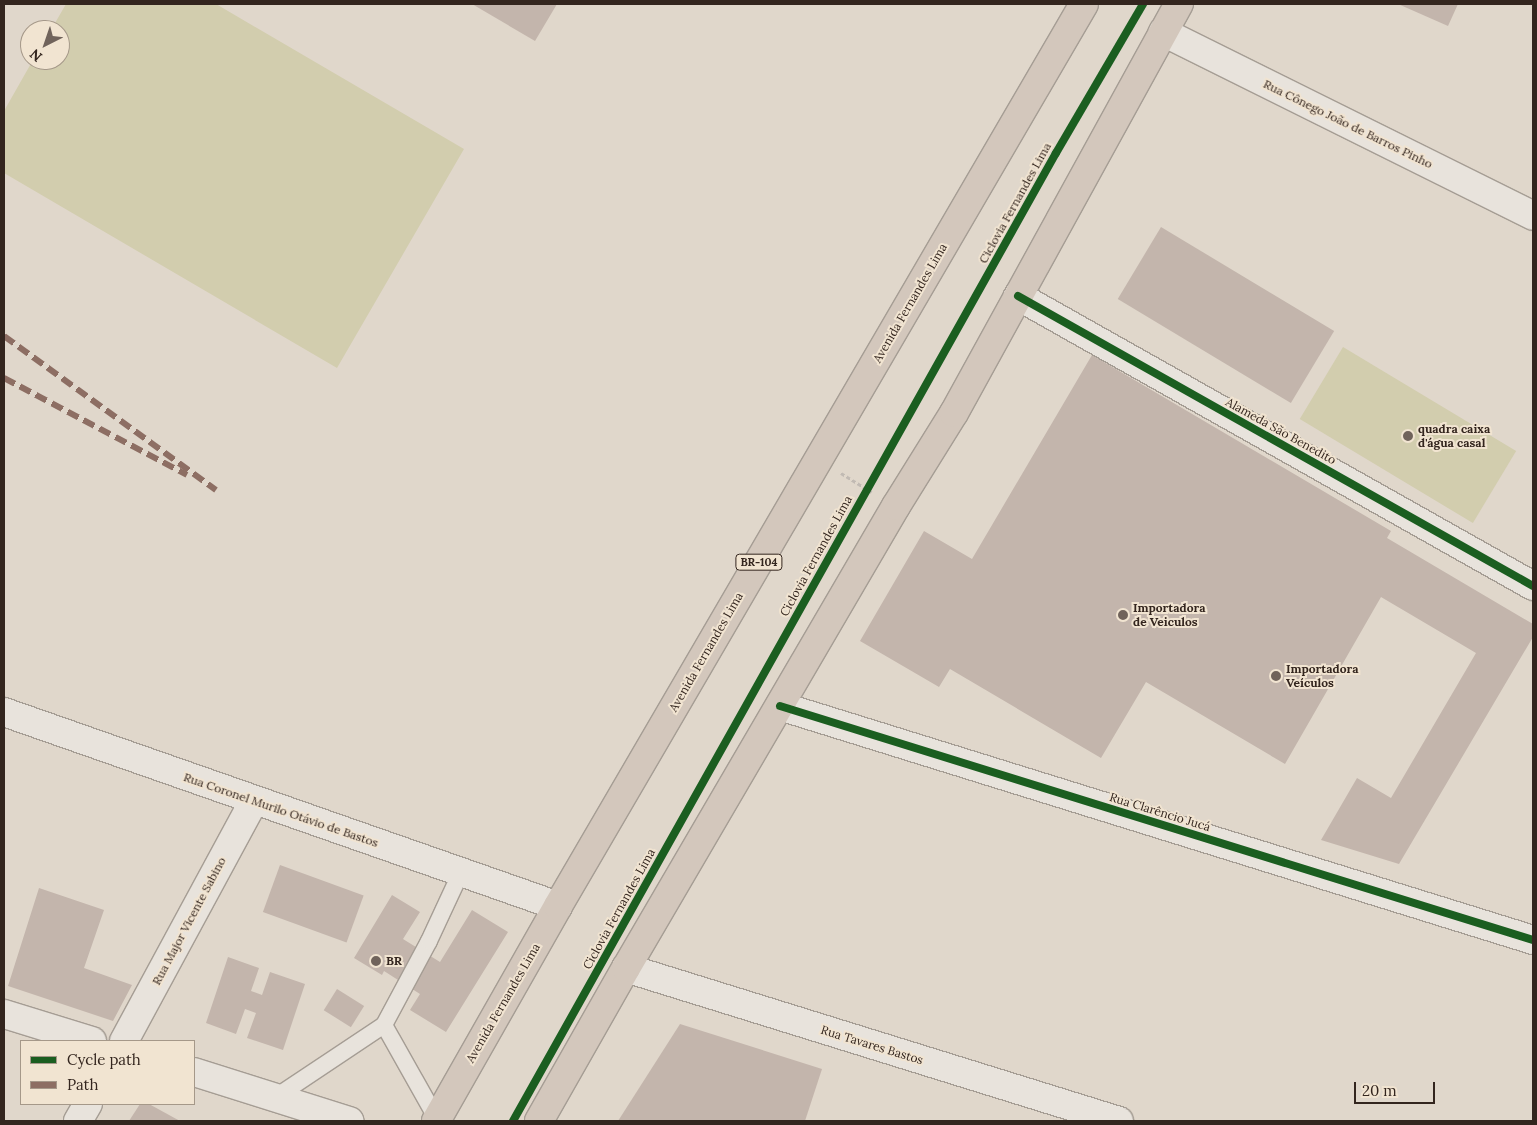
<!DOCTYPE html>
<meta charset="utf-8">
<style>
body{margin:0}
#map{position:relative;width:1537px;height:1125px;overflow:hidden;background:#e0d7cb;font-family:Lora,serif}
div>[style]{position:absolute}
.green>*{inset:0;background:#d2cdae;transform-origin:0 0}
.building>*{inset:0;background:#c3b5ac;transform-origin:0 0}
.path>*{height:3px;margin-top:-1.5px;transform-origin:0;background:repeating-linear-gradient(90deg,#c1bab3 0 4px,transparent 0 6.5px)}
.roads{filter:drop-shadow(1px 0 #a59d94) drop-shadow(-1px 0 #a59d94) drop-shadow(0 1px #a59d94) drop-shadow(0 -1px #a59d94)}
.lane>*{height:16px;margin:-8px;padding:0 8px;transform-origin:8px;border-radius:8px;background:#e8e3dc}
.street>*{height:28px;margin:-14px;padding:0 14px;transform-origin:14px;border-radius:14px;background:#e8e3dc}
.highway>*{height:28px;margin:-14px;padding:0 14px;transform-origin:14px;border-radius:14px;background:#d3c7bc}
.quiet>*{height:6px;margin-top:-3px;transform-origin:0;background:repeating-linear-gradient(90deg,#8d6e63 0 12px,transparent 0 18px)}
.cycleway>*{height:8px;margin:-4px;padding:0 4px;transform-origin:4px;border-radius:4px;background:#1b5e20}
.dots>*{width:14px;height:14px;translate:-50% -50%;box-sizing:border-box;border:2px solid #f1e4d1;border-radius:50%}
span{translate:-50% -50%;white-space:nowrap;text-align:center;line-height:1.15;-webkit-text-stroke:4px #f1e4d1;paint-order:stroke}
.shield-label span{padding:1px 4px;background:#f1e4d1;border:1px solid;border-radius:4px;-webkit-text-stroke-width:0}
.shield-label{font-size:11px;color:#33251e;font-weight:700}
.street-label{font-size:12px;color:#33251e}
.poi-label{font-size:12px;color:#33251e;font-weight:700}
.left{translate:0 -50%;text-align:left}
.frame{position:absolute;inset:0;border:5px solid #33251e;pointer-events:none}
.legend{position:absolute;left:20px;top:1040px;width:175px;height:65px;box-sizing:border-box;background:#f1e4d1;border:1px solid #a59889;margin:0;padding:6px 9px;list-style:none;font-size:15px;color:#33251e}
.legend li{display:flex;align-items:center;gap:10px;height:25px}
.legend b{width:25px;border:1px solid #a59889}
.north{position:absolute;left:20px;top:20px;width:50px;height:50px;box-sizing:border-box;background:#f1e4d1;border:1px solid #a59889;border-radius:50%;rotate:221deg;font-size:14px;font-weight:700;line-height:20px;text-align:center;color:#33251e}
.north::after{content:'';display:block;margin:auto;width:18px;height:22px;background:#70635b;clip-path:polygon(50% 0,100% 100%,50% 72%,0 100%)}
.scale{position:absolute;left:1354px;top:1082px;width:81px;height:22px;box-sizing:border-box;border:2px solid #33251e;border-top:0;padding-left:6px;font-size:15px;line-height:18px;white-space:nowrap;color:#33251e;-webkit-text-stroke:4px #f1e4d1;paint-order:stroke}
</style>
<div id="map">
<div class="green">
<div style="clip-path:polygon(66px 4px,216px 4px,464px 149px,337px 368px,4px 173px,4px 111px,33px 60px,60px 60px,60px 30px,51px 30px)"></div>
<div style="left:1343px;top:347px;width:202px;height:84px;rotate:31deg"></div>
</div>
<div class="building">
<div style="clip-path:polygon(472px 4px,557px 4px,535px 41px)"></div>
<div style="clip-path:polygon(1398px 4px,1458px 4px,1448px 26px)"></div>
<div style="left:1161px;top:227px;width:202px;height:84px;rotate:31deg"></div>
<div style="clip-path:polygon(1092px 355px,1391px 531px,1387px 538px,1533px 624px,1533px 637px,1399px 864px,1321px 840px,1357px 778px,1391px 798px,1476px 653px,1381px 597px,1285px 764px,1146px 682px,1101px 758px,950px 669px,939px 687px,860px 641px,924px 531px,972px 559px)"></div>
<div style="left:280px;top:865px;width:89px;height:50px;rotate:20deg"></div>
<div style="clip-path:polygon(39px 888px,104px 910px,84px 968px,132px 985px,113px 1021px,8px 986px)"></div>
<div style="clip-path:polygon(392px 895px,420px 912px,403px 939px,440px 962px,472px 910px,508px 932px,446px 1032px,410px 1010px,420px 994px,384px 971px,382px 975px,354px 958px)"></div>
<div style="clip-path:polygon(228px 957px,259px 968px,251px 991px,262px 995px,270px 972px,305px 984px,283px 1050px,247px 1038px,256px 1013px,245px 1009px,236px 1034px,206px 1023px)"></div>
<div style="left:337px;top:989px;width:32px;height:25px;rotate:32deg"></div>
<div style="clip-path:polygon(680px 1024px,822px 1069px,805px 1121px,618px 1121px)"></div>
<div style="clip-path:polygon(140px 1104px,149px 1104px,180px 1121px,129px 1121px)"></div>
</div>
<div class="path">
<div style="left:841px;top:473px;width:36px;rotate:32deg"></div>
</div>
<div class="roads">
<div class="lane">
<div style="left:276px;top:1097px;width:130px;rotate:-33.7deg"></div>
<div style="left:437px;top:1119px;width:108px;rotate:-119.4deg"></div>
<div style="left:384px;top:1025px;width:95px;rotate:-61.8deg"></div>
<div style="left:429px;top:941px;width:76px;rotate:-65.1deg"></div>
</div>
<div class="street">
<div style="left:1163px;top:32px;width:413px;rotate:26.4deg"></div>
<div style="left:1018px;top:296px;width:591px;rotate:29.38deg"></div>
<div style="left:780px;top:706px;width:789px;rotate:17.26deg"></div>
<div style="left:4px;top:712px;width:587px;rotate:19.3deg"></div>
<div style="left:626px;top:968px;width:516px;rotate:17.24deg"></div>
<div style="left:4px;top:1014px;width:92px;rotate:17.1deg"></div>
<div style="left:124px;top:1041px;width:273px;rotate:-61.6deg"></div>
<div style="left:194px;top:1072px;width:163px;rotate:17.5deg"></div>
<div style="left:78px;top:1121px;width:20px;rotate:-60deg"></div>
</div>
<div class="highway">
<div style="left:436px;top:1121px;width:247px;rotate:-60.4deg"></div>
<div style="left:558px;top:906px;width:1044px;rotate:-59.75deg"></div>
<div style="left:539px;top:1121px;width:176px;rotate:-60.4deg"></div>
<div style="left:626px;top:968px;width:535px;rotate:-59.7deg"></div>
<div style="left:896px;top:506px;width:110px;rotate:-58.1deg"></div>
<div style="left:954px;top:413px;width:467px;rotate:-61.2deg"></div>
</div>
</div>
<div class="quiet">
<div style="left:4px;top:336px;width:262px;rotate:36deg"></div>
<div style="left:4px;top:378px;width:207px;rotate:27.9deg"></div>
</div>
<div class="cycleway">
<div style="left:1018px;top:296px;width:591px;rotate:29.38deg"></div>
<div style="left:780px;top:706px;width:789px;rotate:17.26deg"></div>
<div style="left:513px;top:1121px;width:1110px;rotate:-60.71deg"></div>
<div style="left:1056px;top:153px;width:173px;rotate:-59.7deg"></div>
</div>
<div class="dots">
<div style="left:1408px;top:436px;background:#70635b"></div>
<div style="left:1123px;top:615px;background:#70635b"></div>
<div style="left:1276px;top:676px;background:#70635b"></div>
<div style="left:376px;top:961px;background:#70635b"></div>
</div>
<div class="shield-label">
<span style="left:759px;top:562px">BR-104</span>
</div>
<div class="street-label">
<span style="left:1348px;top:124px;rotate:26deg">Rua Cônego João de Barros Pinho</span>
<span style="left:1015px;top:203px;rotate:-61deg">Ciclovia Fernandes Lima</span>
<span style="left:910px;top:303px;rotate:-60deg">Avenida Fernandes Lima</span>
<span style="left:1281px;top:431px;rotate:29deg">Alameda São Benedito</span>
<span style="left:816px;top:556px;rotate:-61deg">Ciclovia Fernandes Lima</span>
<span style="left:706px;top:652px;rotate:-60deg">Avenida Fernandes Lima</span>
<span style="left:281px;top:810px;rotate:19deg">Rua Coronel Murilo Otávio de Bastos</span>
<span style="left:1160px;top:812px;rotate:17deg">Rua Clarêncio Jucá</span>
<span style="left:619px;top:909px;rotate:-61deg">Ciclovia Fernandes Lima</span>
<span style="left:189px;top:921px;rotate:-62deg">Rua Major Vicente Sabino</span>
<span style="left:503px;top:1003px;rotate:-60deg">Avenida Fernandes Lima</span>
<span style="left:872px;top:1045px;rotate:17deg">Rua Tavares Bastos</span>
</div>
<div class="poi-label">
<span class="left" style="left:1418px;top:436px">quadra caixa<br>d'água casal</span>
<span class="left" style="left:1133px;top:615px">Importadora<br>de Veiculos</span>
<span class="left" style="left:1286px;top:676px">Importadora<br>Veículos</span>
<span class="left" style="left:386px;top:961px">BR</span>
</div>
<div class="frame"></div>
<ul class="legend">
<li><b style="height:6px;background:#1b5e20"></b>Cycle path</li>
<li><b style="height:6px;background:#8d6e63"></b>Path</li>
</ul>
<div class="north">N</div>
<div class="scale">20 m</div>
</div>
